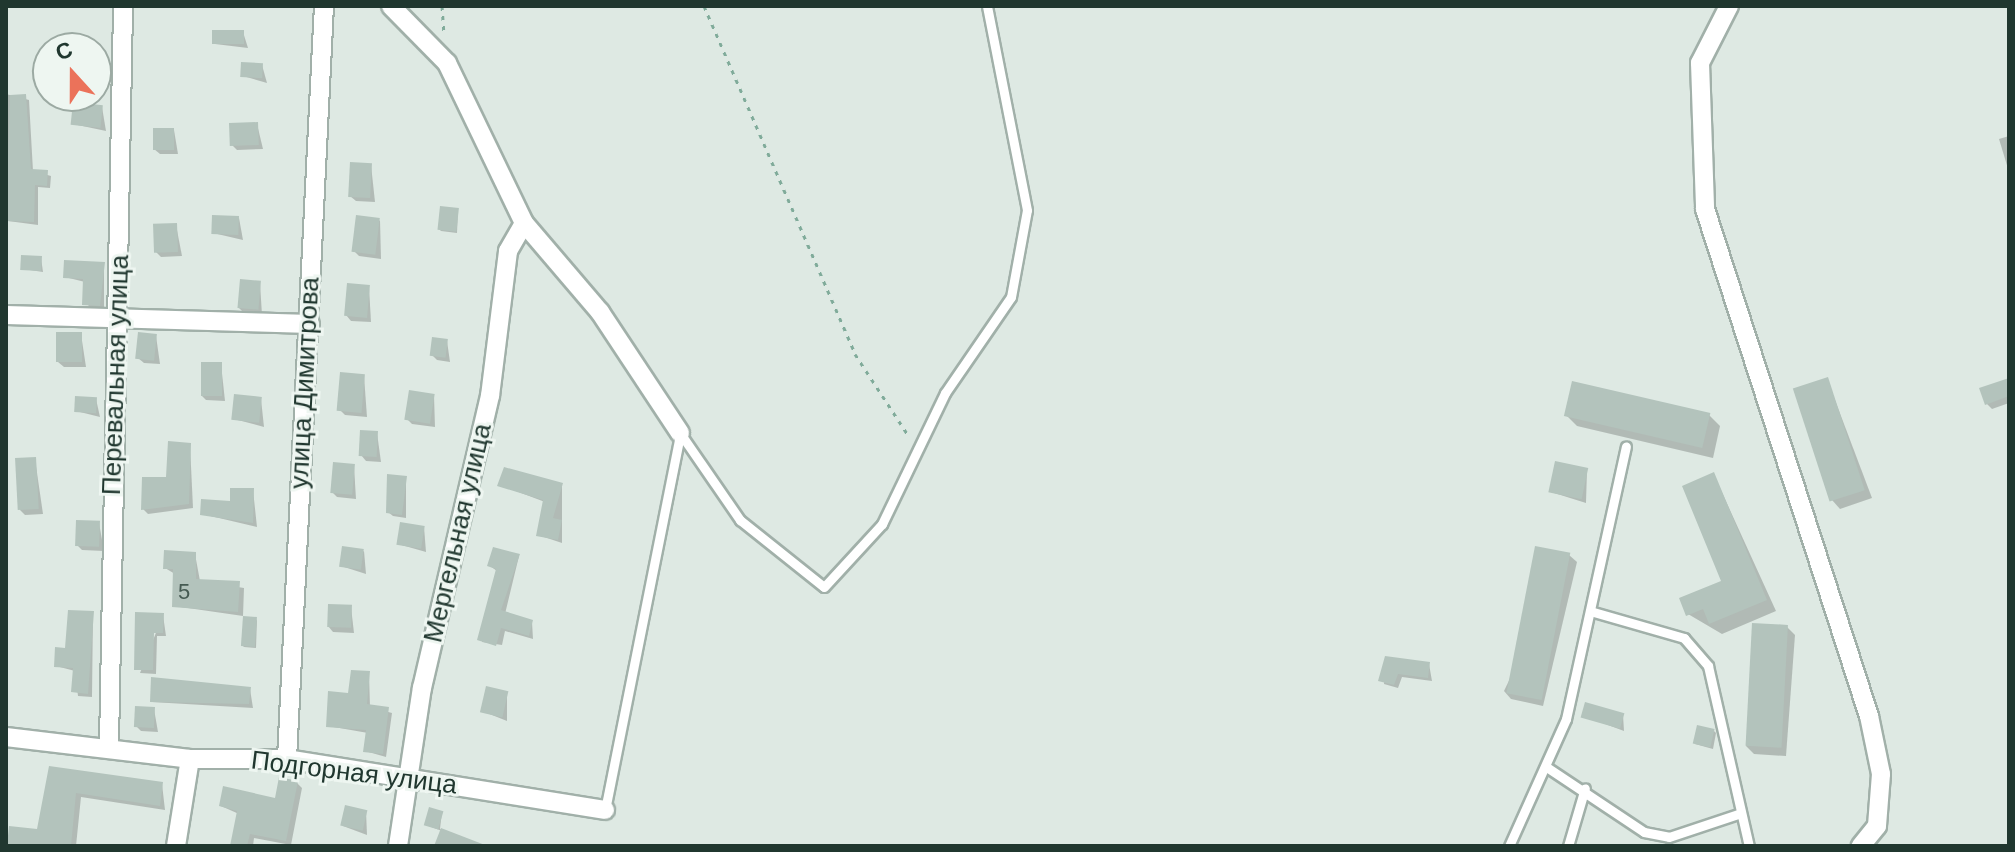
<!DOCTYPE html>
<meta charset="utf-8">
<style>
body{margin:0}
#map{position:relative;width:2015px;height:852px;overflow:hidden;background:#dee9e3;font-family:Helvetica,sans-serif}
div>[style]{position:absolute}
.shadow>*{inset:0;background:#0003;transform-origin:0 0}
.building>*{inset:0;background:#b3c3bc;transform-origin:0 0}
.path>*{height:3px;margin-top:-1.5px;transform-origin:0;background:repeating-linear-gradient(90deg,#80ab9a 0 4px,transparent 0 10px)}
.roads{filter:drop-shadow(2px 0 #a1b0a9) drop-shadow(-2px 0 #a1b0a9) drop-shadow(0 2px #a1b0a9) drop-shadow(0 -2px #a1b0a9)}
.lane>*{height:9px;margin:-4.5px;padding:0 4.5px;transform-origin:4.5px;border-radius:4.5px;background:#fff}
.street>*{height:18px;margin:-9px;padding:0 9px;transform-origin:9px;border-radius:9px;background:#fff}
span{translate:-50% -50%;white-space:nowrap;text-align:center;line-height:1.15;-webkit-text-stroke:6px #eef6f1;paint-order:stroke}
.number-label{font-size:22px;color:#455a52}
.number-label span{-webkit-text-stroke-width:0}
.street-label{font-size:26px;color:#20372f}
.frame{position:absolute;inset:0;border:8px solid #20372f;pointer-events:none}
.north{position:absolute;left:32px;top:32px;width:80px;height:80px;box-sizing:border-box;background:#eef6f1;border:2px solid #9caaa3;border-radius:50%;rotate:339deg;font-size:22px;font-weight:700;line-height:32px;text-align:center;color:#20372f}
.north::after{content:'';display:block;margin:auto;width:28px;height:36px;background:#eb725a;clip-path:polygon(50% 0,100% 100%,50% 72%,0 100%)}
</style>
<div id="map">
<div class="shadow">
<div style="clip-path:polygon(243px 32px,248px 48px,215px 44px)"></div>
<div style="clip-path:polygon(262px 65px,267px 83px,243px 76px)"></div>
<div style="clip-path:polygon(6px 94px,29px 100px,33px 171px,51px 176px,50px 188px,38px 187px,38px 225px,8px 221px)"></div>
<div style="clip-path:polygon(102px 107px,106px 131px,73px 124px)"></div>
<div style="clip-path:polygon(257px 124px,263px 149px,237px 150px,232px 145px)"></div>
<div style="clip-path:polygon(174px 130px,178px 154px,160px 154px,154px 149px)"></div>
<div style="clip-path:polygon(2009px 136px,2009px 172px,1999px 139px)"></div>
<div style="clip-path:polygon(371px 165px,375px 202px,356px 201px,350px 196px)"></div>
<div style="clip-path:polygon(458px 210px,457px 233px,441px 231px,439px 229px)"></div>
<div style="clip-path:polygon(239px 218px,243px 240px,213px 233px)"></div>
<div style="clip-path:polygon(380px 220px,381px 259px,359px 256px,354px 251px)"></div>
<div style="clip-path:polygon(176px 225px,182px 256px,161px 257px,156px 252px)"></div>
<div style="clip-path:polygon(41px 258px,43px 272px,23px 269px)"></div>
<div style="clip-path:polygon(104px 264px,104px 309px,89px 309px,85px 282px,65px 277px)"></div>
<div style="clip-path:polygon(260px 283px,262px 315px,244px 313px,239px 308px)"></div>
<div style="clip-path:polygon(369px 287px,371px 322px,351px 321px,346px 315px)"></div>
<div style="clip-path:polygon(81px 334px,86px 367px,64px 367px,58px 362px)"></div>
<div style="clip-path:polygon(156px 336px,160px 364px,144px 363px,138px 358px)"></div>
<div style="clip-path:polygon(447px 341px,450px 362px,437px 360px,432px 355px)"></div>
<div style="clip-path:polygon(221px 364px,225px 401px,206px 400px,201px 395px)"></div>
<div style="left:6px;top:371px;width:1px;height:48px;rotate:45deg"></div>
<div style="clip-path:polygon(364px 376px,367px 417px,345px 415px,340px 410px)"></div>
<div style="clip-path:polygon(1827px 379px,1872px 498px,1840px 509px,1832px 500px)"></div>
<div style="clip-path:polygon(2009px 380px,2009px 403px,1992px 409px,1986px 403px)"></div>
<div style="clip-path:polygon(434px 396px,435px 427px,412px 424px,407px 419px)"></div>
<div style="clip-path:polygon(96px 399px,100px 417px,76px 411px)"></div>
<div style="clip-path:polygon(261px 399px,264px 427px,234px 419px)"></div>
<div style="clip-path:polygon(1566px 415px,1709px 415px,1720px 426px,1713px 458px,1577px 426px)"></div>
<div style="clip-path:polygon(377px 433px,381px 462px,366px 461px,361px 455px)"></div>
<div style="clip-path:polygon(190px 445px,193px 508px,148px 514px,143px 509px)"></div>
<div style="clip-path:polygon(35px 459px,43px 514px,25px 515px,20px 510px)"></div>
<div style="clip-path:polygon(354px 466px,356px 499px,337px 497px,332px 492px)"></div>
<div style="clip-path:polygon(1587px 470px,1586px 503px,1551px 492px)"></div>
<div style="clip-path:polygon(1714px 475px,1776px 611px,1722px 634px,1688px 614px,1724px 582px)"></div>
<div style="clip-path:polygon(406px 478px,406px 518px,393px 516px,388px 512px)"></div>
<div style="clip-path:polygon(500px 485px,562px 485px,562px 543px,538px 535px,545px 502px)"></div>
<div style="clip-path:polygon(253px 490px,257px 527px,202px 514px,232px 503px)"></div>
<div style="clip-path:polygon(99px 523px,104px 551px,82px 550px,77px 545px)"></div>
<div style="clip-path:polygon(424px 527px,426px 552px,398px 544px)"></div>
<div style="clip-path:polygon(364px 551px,366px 574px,341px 566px)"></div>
<div style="clip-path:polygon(195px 554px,200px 581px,244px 588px,243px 616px,174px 606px,175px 574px,165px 568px)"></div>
<div style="clip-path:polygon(1569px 555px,1577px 562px,1543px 706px,1511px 699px,1504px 691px)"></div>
<div style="clip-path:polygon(519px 556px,505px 614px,532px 622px,533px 639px,505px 631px,502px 645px,482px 642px,497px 571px,490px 566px)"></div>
<div style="clip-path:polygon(351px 607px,354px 633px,333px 632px,328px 626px)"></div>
<div style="clip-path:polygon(93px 613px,92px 697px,78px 696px,75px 671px,56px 666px)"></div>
<div style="clip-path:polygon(163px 615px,166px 636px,157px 636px,156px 674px,140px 673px)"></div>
<div style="clip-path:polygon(257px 619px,256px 648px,244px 647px,242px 645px)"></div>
<div style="clip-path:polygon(1787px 627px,1795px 635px,1786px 756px,1754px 754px,1746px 746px)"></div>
<div style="clip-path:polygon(1386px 658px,1429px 664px,1432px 681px,1402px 677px,1398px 688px,1384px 684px)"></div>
<div style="clip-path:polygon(369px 673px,370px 707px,392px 713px,386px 757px,365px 751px,368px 733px,328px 726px)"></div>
<div style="clip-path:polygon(250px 689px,253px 708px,152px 702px)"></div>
<div style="clip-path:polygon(507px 693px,507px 721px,482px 711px)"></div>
<div style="clip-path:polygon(154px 709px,158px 732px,141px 731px,136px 726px)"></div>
<div style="clip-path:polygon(1623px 715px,1624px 731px,1584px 716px)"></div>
<div style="clip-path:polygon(1716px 733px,1713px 749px,1695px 744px,1714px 731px)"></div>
<div style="clip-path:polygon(51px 768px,162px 784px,165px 810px,81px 797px,76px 846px,11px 846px,38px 832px)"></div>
<div style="clip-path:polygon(297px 783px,302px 788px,291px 845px,254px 838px,253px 846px,232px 846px,239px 814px,221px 806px,276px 800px)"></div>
<div style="clip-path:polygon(366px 811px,367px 835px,343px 826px)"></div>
<div style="clip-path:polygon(442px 812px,440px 829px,475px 846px,440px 846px,442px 831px,426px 825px)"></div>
</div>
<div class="building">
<div style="left:212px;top:30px;width:32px;height:14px"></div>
<div style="left:241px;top:62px;width:22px;height:15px;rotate:3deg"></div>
<div style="clip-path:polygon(26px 94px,31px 169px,48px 170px,47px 186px,35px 185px,34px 222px,6px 221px,10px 95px)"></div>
<div style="left:73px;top:102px;width:30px;height:23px;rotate:6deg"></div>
<div style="left:258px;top:122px;width:23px;height:29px;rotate:88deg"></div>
<div style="left:153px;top:128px;width:21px;height:22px"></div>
<div style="left:350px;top:162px;width:22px;height:35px;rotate:3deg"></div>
<div style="left:440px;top:206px;width:19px;height:24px;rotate:6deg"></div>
<div style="left:212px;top:215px;width:27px;height:19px;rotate:2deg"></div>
<div style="left:356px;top:215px;width:24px;height:37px;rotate:7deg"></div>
<div style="left:177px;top:223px;width:29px;height:24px;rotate:88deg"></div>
<div style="left:21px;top:255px;width:21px;height:15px;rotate:3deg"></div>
<div style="clip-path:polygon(64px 260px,105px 262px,100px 306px,82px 305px,83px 279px,63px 278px)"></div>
<div style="left:240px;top:279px;width:21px;height:29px;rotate:5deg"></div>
<div style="left:347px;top:283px;width:23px;height:33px;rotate:5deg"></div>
<div style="left:56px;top:332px;width:26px;height:30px"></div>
<div style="left:138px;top:332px;width:19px;height:27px;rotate:6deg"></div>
<div style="left:432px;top:337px;width:16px;height:19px;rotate:7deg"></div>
<div style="left:201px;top:362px;width:21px;height:34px"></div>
<div style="left:340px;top:372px;width:25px;height:39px;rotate:5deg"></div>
<div style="left:1828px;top:377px;width:119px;height:37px;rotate:72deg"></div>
<div style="clip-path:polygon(2009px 378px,2009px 396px,1985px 405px,1979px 388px)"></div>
<div style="left:1572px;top:381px;width:142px;height:36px;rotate:13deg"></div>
<div style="left:409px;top:390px;width:26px;height:30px;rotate:9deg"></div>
<div style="left:234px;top:394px;width:28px;height:26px;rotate:6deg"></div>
<div style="left:75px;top:396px;width:22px;height:16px;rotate:3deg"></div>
<div style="left:360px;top:430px;width:18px;height:26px;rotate:3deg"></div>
<div style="clip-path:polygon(168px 441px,191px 443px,189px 504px,141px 510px,142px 477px,166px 477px)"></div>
<div style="left:36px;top:457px;width:52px;height:21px;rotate:87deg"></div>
<div style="left:1555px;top:461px;width:34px;height:32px;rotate:12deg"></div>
<div style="left:333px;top:462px;width:22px;height:31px;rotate:5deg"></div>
<div style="clip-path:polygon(504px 467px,563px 483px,553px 518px,562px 520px,558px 540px,536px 536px,543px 500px,497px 486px)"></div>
<div style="clip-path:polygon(1714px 472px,1767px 600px,1709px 624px,1703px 609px,1686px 616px,1679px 598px,1721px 581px,1682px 486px)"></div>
<div style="clip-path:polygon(387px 474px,407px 476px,402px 515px,386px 513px)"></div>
<div style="clip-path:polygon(230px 488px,254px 488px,253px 523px,200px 515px,201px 499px,230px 501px)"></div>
<div style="left:76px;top:520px;width:24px;height:26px;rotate:2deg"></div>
<div style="left:400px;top:522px;width:25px;height:23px;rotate:9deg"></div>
<div style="left:342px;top:546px;width:22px;height:21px;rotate:8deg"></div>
<div style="left:1535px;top:546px;width:36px;height:150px;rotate:11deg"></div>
<div style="clip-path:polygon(493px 547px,520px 554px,501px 610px,533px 620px,529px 636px,501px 628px,496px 646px,477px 640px,496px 569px,487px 566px)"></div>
<div style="clip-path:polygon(164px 550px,196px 552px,196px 579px,240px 581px,238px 612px,172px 607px,173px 569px,163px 569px)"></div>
<div style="left:328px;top:604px;width:24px;height:23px;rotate:2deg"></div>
<div style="clip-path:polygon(68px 610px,94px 611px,88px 694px,71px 692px,73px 668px,54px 667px,55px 647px,65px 648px)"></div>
<div style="clip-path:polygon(135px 612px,164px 613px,163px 633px,154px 633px,153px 670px,134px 670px)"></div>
<div style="left:243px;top:616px;width:14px;height:30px;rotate:4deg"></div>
<div style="left:1752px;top:623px;width:36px;height:123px;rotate:3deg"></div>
<div style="clip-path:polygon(1385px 656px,1430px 662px,1428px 678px,1398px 674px,1394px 685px,1378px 681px)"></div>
<div style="clip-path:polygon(351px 670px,370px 671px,367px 704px,389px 707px,383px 754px,363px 752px,366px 730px,326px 727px,328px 691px,348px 693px)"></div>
<div style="clip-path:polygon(151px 677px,251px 687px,249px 704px,150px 702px)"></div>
<div style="left:486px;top:686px;width:23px;height:27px;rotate:13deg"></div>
<div style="left:1585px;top:702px;width:41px;height:16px;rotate:16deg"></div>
<div style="left:135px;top:706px;width:20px;height:21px;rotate:3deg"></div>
<div style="left:1697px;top:725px;width:18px;height:19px;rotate:13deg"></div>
<div style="clip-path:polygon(49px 766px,163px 782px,160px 806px,76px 793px,71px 846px,7px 845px,9px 826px,37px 829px)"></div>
<div style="clip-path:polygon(279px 777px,298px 781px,286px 841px,250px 834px,247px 846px,230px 846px,237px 811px,219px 806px,223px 786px,275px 798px)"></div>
<div style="left:345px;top:805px;width:23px;height:21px;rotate:13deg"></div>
<div style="left:429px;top:807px;width:15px;height:19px;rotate:16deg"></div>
<div style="clip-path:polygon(441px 828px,485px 845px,485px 846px,434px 846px)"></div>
</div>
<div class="path">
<div style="left:442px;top:6px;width:28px;rotate:86deg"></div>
<div style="left:704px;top:6px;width:379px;rotate:66.5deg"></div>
<div style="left:855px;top:354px;width:97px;rotate:56.8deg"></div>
</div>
<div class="roads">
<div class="lane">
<div style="left:680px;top:433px;width:106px;rotate:55.4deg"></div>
<div style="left:740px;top:520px;width:107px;rotate:38.6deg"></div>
<div style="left:824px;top:587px;width:86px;rotate:-47.4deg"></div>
<div style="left:882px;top:524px;width:145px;rotate:-64.3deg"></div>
<div style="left:945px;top:393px;width:116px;rotate:-55.5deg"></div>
<div style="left:1011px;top:297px;width:88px;rotate:-79.6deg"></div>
<div style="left:1027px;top:210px;width:208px;rotate:-101.1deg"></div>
<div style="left:1590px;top:611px;width:98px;rotate:16deg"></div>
<div style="left:1684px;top:638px;width:37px;rotate:49deg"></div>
<div style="left:1708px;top:666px;width:185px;rotate:77.2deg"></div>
<div style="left:1548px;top:768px;width:115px;rotate:33.7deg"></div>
<div style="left:1644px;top:832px;width:25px;rotate:11deg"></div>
<div style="left:1669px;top:837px;width:76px;rotate:-18.4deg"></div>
<div style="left:605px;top:810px;width:384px;rotate:-78.7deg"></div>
<div style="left:1509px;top:846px;width:139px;rotate:-65.8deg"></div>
<div style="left:1566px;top:719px;width:279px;rotate:-77.6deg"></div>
<div style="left:1568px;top:846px;width:60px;rotate:-73.7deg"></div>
</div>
<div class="street">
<div style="left:391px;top:6px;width:80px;rotate:45.5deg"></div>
<div style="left:447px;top:63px;width:178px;rotate:64.3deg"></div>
<div style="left:524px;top:223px;width:117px;rotate:49.5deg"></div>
<div style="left:600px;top:312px;width:145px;rotate:56.5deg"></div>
<div style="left:1729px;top:6px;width:64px;rotate:117deg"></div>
<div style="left:1700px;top:63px;width:146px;rotate:88deg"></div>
<div style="left:1705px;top:209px;width:533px;rotate:72.08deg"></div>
<div style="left:1869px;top:716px;width:59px;rotate:78.3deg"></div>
<div style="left:1881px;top:774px;width:52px;rotate:94.4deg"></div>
<div style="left:1877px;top:826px;width:26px;rotate:129deg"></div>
<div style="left:6px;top:315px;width:304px;rotate:1.7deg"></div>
<div style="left:6px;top:737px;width:185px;rotate:6.8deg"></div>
<div style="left:190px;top:759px;width:97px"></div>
<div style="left:287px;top:759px;width:322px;rotate:9.1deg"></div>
<div style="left:109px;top:744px;width:738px;rotate:-88.91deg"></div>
<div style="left:287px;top:759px;width:754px;rotate:-87.19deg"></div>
<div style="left:176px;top:846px;width:88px;rotate:-80.9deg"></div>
<div style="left:398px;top:846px;width:160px;rotate:-81.4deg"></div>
<div style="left:422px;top:688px;width:300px;rotate:-76.9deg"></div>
<div style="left:490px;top:396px;width:146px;rotate:-82.9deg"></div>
<div style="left:508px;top:251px;width:32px;rotate:-60deg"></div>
</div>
</div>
<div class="number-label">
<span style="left:184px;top:592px">5</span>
</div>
<div class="street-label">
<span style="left:116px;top:375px;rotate:-88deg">Перевальная улица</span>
<span style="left:305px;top:383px;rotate:-87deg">улица Димитрова</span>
<span style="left:458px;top:533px;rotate:-77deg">Мергельная улица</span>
<span style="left:354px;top:773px;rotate:7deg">Подгорная улица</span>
</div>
<div class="frame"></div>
<div class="north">С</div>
</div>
